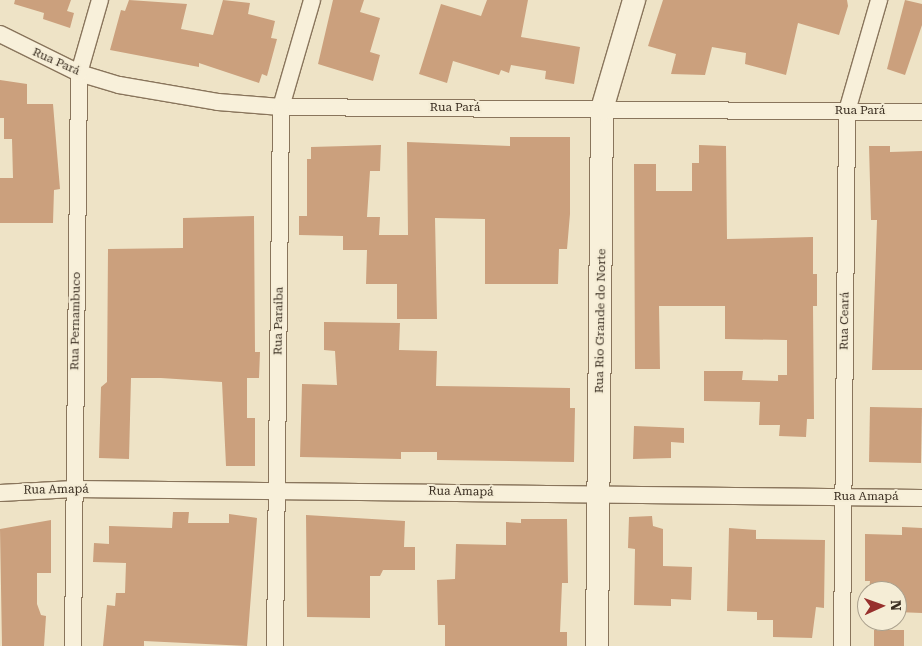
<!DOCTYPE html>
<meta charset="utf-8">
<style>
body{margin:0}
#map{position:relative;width:922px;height:646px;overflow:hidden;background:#eee3c6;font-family:"Roboto Serif",serif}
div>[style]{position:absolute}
.building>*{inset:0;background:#cba07d;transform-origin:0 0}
.roads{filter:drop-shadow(1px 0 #89755c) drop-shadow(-1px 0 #89755c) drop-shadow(0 1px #89755c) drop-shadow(0 -1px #89755c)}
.minor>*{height:16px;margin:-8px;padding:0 8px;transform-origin:8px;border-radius:8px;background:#f8f0da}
.secondary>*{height:22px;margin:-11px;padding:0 11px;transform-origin:11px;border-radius:11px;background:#f8f0da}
span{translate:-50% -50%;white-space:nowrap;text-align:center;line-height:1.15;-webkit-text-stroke:4px #f5edd6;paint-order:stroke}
.street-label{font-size:12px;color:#392d20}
.north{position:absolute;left:857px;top:581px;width:50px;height:50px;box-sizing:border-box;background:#f5edd6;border:1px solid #aaa08d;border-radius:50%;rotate:88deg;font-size:14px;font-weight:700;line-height:20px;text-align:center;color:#392d20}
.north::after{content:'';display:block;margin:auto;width:18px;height:22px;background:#97302d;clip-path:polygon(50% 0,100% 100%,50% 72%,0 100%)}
</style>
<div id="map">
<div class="building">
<div style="clip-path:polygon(15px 0,71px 0,67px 11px,74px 13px,70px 28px,43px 19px,44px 13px,14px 4px)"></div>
<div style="clip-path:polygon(129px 0,187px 4px,181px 29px,213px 35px,223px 0,250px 3px,248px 14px,275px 21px,271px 38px,277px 39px,267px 76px,262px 74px,259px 83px,199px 63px,199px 67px,110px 50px,121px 10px,125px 11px)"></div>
<div style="clip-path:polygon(333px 0,364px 0,360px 12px,380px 18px,370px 52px,380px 55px,373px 81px,318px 64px)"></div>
<div style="clip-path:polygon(487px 0,528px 0,521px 37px,580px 47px,574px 84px,545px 79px,546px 71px,511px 65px,509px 73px,501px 70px,499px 75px,453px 61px,447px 83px,419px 74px,441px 4px,481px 16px)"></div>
<div style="clip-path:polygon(663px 0,847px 0,848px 6px,839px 35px,798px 23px,786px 75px,745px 64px,746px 53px,712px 47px,705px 75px,671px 74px,676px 54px,648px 46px)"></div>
<div style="clip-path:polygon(905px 0,922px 4px,922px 25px,905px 75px,887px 69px)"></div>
<div style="clip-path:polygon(0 80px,27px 84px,27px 104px,53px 104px,60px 189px,54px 190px,53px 223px,0 223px,0 178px,13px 178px,12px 139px,4px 139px,4px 118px,0 118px)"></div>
<div style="clip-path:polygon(510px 137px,570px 137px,570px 214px,567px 249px,559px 249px,558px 284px,485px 284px,485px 219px,435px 218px,437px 319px,397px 319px,397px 284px,366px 284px,367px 250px,343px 250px,343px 236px,299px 235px,299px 216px,307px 216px,307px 159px,311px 159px,311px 147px,381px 145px,380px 171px,370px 171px,367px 217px,380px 217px,379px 235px,408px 235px,407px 142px,510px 146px)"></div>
<div style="clip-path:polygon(699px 145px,726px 146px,727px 239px,813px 237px,813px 274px,817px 274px,817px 306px,813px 306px,814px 419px,807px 419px,806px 437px,779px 436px,780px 425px,759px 425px,760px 402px,704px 401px,704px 371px,743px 371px,742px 380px,778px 381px,778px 375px,787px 375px,787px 340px,725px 339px,725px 306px,659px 306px,660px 369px,635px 369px,634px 164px,656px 164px,656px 191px,692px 191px,692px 163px,699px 163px)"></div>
<div style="clip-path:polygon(869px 146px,890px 146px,890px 152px,922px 151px,922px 370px,872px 370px,877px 220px,871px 220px)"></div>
<div style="clip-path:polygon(254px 216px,255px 352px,260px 352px,259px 378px,247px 378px,247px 418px,255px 418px,255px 466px,226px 466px,222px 382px,161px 378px,131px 378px,129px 459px,99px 458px,101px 387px,107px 382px,108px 249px,183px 248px,183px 218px)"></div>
<div style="clip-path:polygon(324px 322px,400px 323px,399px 350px,437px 351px,436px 386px,570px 388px,570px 408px,575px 408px,574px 462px,437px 460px,437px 452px,401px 452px,401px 459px,300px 457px,302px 384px,337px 385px,335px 351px,324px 350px)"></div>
<div style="left:870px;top:407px;width:52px;height:55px;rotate:1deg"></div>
<div style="clip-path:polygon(634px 426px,684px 428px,684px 443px,671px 442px,671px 458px,633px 459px)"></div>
<div style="clip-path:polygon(173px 512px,189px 512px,188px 523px,229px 523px,229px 514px,257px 518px,247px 646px,144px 641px,144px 646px,103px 646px,107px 605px,115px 606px,116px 593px,125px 593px,126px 563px,93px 562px,94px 543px,109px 544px,109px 526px,172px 528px)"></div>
<div style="clip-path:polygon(306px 515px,405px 521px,404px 547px,415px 547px,415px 570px,383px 570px,380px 576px,370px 576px,370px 618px,307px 617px)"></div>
<div style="clip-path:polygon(652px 516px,653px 526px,663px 529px,663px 566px,692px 567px,691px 600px,671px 599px,671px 606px,634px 605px,635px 549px,628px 548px,629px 517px)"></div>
<div style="clip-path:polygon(521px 519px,567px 519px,568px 583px,562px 583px,560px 632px,567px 632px,567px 646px,445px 646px,445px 625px,438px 625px,437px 580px,455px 579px,456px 544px,506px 545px,506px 522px,521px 523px)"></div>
<div style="clip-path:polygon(51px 520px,51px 573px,37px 573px,37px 604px,41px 615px,46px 616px,44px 646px,2px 646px,0 529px)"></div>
<div style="clip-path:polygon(902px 527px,922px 528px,922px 613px,897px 612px,897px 591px,869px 591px,870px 581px,865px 581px,865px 534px,902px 535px)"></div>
<div style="clip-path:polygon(729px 528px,756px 530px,756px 539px,825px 540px,824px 608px,816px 607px,812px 638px,773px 637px,773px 620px,757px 620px,757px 612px,727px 611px)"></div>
<div style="left:874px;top:630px;width:30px;height:16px"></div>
</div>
<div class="roads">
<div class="minor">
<div style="left:0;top:34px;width:88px;rotate:26.3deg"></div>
<div style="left:79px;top:73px;width:42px;rotate:16.7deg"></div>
<div style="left:119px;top:85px;width:100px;rotate:9.7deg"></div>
<div style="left:218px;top:102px;width:63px;rotate:4.5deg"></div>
<div style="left:281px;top:107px;width:641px;rotate:0.45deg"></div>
<div style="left:0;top:493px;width:74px;rotate:-3.1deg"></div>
<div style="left:74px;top:489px;width:848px;rotate:0.61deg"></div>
<div style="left:73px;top:646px;width:573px;rotate:-89.4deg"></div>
<div style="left:79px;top:73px;width:76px;rotate:-74deg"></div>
<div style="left:275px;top:646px;width:539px;rotate:-89.36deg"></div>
<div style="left:281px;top:107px;width:111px;rotate:-73.8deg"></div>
<div style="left:842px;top:646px;width:535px;rotate:-89.46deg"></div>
<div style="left:847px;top:111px;width:116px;rotate:-73.9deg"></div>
</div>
<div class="secondary">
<div style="left:597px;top:646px;width:537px;rotate:-89.47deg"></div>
<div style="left:602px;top:109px;width:114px;rotate:-73.6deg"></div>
</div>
</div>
<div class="street-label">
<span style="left:56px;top:62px;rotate:24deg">Rua Pará</span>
<span style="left:455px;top:108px">Rua Pará</span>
<span style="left:860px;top:111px">Rua Pará</span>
<span style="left:76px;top:321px;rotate:-89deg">Rua Pernambuco</span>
<span style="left:279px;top:321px;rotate:-89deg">Rua Paraíba</span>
<span style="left:601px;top:321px;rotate:-89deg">Rua Rio Grande do Norte</span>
<span style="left:845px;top:321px;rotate:-89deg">Rua Ceará</span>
<span style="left:56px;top:490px;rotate:-1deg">Rua Amapá</span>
<span style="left:461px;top:492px;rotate:1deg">Rua Amapá</span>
<span style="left:866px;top:497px">Rua Amapá</span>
</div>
<div class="north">N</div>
</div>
